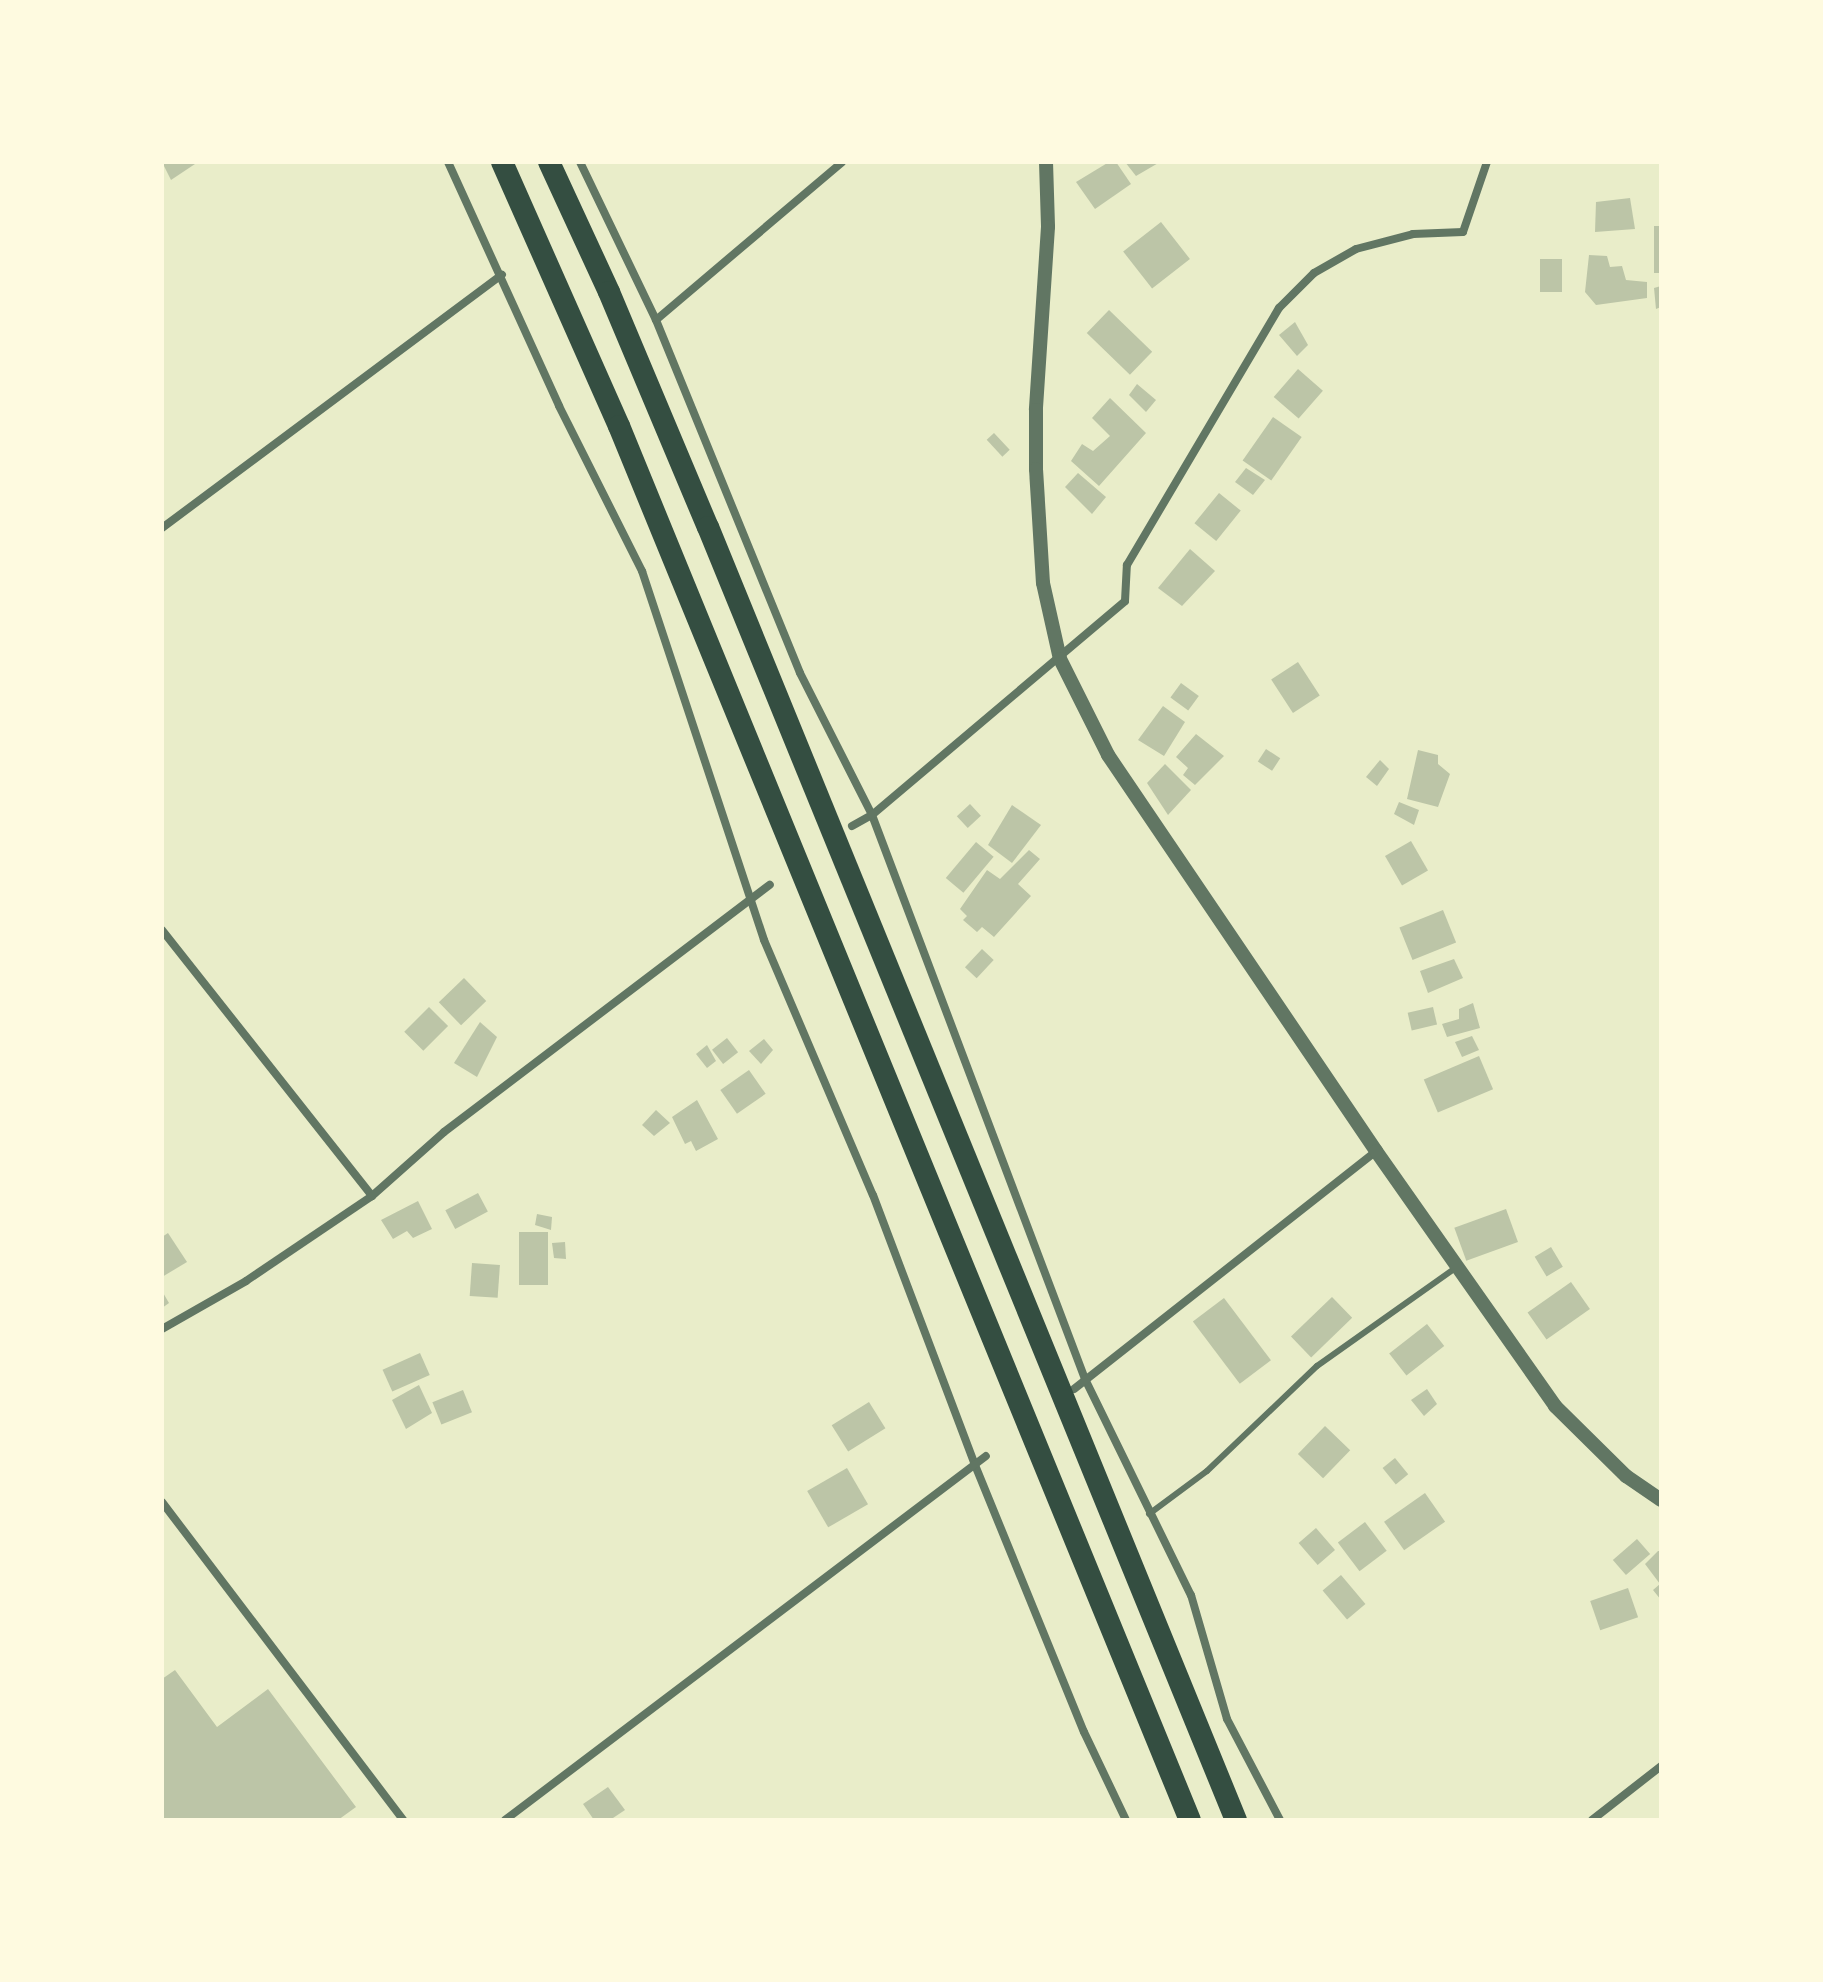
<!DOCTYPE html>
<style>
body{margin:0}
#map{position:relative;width:1823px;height:1982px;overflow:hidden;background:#e9edc9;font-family:"Source Sans 3",sans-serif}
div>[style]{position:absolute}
.building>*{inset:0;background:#bcc5a7;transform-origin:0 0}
.service>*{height:6px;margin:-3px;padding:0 3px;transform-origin:3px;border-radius:3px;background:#617663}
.minor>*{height:8px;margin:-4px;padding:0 4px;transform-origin:4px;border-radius:4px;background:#617663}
.tertiary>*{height:14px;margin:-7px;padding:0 7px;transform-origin:7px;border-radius:7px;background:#617663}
.motorway>*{height:22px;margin:-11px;padding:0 11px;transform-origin:11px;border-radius:11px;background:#344e41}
span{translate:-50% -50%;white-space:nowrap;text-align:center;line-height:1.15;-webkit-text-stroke:6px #fefae0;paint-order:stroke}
.frame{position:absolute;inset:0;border:164px solid #fefae0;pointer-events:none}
</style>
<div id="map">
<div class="building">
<div style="clip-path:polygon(162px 162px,198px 162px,171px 180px)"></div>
<div style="clip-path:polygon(1109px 162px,1116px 162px,1131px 184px,1095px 209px,1076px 182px)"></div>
<div style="clip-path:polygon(1125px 162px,1160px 162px,1136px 176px)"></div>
<div style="clip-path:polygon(1630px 198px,1635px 229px,1595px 232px,1596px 202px)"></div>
<div style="left:1161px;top:222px;width:47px;height:48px;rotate:52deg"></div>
<div style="left:1661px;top:226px;width:47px;height:7px;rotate:90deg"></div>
<div style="clip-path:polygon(1589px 255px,1607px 256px,1610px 267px,1622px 266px,1626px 280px,1647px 282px,1647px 298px,1596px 305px,1585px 292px)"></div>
<div style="left:1562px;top:259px;width:33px;height:22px;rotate:90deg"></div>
<div style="clip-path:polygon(1661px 286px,1661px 307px,1656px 309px,1654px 288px)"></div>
<div style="left:1109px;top:310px;width:60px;height:32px;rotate:44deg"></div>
<div style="clip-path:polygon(1295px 322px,1308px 345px,1297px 356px,1279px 335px)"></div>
<div style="left:1298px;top:369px;width:33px;height:37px;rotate:41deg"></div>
<div style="clip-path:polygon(1137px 384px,1156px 400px,1146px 412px,1129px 395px)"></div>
<div style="clip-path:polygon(1110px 398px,1146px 433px,1099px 486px,1071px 461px,1082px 444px,1093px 451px,1110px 436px,1092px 418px)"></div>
<div style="left:1273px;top:417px;width:35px;height:53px;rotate:35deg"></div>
<div style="left:994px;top:433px;width:23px;height:10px;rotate:47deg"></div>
<div style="clip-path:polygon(1246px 468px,1265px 480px,1253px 495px,1235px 482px)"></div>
<div style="clip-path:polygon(1078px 473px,1106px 497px,1092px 514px,1065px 487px)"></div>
<div style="left:1219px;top:493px;width:28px;height:39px;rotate:39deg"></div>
<div style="clip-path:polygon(1190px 549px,1215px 571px,1182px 606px,1158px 588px)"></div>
<div style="left:1298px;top:662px;width:40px;height:32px;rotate:57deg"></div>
<div style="left:1181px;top:683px;width:22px;height:18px;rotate:36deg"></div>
<div style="clip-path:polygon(1163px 706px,1185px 722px,1164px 756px,1138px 740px)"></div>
<div style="clip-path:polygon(1196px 734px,1224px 756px,1195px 785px,1183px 775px,1188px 768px,1176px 757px)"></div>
<div style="left:1266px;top:749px;width:17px;height:15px;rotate:33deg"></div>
<div style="clip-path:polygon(1418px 750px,1438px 755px,1438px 764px,1450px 774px,1438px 807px,1407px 799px)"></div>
<div style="clip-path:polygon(1380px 760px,1389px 769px,1377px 786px,1366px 777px)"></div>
<div style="clip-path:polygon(1165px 764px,1191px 790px,1168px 815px,1147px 783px)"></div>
<div style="clip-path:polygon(1399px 802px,1419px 810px,1414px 825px,1394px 814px)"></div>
<div style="left:970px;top:804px;width:16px;height:18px;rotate:47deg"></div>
<div style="clip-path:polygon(1012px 805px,1041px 825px,1012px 863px,988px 845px)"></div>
<div style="left:1411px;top:841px;width:34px;height:30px;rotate:60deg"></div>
<div style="left:976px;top:842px;width:23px;height:47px;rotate:40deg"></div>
<div style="clip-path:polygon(1029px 850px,1040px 859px,1018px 884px,1031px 896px,994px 937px,982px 927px,977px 932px,963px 920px,967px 916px,960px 909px,987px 870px,1000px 879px)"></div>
<div style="left:1443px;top:910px;width:35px;height:47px;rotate:68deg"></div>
<div style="left:982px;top:949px;width:16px;height:25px;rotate:43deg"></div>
<div style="clip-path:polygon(1454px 959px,1463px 978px,1428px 993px,1420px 971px)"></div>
<div style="left:464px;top:978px;width:32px;height:35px;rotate:46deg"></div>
<div style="clip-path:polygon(1473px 1003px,1480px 1028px,1447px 1037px,1442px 1024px,1459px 1019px,1459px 1009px)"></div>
<div style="left:429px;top:1007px;width:27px;height:35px;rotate:45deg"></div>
<div style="left:1433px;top:1007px;width:18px;height:26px;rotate:77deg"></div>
<div style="clip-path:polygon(480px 1022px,497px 1037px,477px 1077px,454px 1063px)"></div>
<div style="clip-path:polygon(1472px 1036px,1479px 1050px,1462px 1057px,1455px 1042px)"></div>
<div style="left:727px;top:1038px;width:18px;height:19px;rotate:52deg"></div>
<div style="clip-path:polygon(764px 1039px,773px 1050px,761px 1064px,749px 1051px)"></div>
<div style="clip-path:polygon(707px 1045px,716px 1061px,707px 1068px,696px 1054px)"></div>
<div style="left:1479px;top:1056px;width:36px;height:60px;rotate:67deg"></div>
<div style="left:749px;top:1070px;width:29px;height:35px;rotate:55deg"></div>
<div style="clip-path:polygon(697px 1100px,718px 1139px,696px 1151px,691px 1141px,685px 1144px,672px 1117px)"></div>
<div style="clip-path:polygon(656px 1110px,670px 1123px,654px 1136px,642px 1125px)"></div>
<div style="left:478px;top:1193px;width:21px;height:37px;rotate:62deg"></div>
<div style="clip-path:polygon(418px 1201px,432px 1229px,413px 1238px,407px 1231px,393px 1239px,381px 1220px)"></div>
<div style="left:1506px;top:1209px;width:35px;height:55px;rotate:70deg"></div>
<div style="clip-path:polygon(537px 1214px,552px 1217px,551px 1230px,535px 1225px)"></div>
<div style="left:548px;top:1232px;width:53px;height:29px;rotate:90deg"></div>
<div style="clip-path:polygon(168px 1233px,187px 1262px,162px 1277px,162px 1237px)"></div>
<div style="clip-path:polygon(565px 1242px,566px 1259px,554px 1258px,552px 1243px)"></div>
<div style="left:1551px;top:1247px;width:23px;height:19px;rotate:59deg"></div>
<div style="left:472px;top:1263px;width:28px;height:33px;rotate:4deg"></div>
<div style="left:1571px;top:1282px;width:33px;height:53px;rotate:55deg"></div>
<div style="clip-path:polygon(162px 1291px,169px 1303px,162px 1308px)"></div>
<div style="left:1332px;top:1297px;width:29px;height:57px;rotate:46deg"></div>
<div style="left:1224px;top:1298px;width:78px;height:39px;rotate:53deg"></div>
<div style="left:1427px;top:1324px;width:28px;height:48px;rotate:52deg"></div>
<div style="left:420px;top:1353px;width:24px;height:41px;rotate:66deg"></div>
<div style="clip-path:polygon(419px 1385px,432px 1413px,406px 1429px,392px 1400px)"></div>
<div style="clip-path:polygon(1427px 1389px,1437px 1404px,1424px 1416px,1411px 1400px)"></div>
<div style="left:463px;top:1390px;width:24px;height:33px;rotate:68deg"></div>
<div style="left:869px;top:1402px;width:31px;height:44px;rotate:58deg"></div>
<div style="left:1325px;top:1426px;width:35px;height:39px;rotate:44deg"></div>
<div style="left:1395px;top:1458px;width:21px;height:16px;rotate:51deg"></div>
<div style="left:847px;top:1468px;width:42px;height:46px;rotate:60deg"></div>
<div style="left:1425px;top:1493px;width:35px;height:50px;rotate:55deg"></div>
<div style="left:1365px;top:1522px;width:36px;height:34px;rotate:53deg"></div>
<div style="left:1316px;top:1528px;width:29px;height:23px;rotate:49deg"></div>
<div style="left:1637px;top:1539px;width:20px;height:32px;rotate:49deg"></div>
<div style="clip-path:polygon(1658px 1551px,1661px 1551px,1661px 1600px,1653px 1590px,1660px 1584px,1645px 1564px)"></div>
<div style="left:1341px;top:1575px;width:38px;height:24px;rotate:50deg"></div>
<div style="left:1628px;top:1588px;width:31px;height:40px;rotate:71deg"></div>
<div style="clip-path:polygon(175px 1670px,217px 1727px,268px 1689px,356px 1807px,338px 1820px,162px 1820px,162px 1679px)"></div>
<div style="clip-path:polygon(608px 1787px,625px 1810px,610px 1820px,594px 1820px,583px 1804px)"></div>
</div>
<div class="service">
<div style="left:1149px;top:1514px;width:72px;rotate:-36.6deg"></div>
<div style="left:1207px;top:1471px;width:152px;rotate:-43.7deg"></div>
<div style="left:1317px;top:1366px;width:171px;rotate:-35.3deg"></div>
</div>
<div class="minor">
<div style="left:448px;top:162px;width:268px;rotate:65.5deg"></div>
<div style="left:559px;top:406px;width:185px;rotate:63.3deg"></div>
<div style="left:642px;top:571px;width:389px;rotate:71.7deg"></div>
<div style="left:764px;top:940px;width:277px;rotate:66.9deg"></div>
<div style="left:873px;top:1195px;width:289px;rotate:69.3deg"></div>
<div style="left:975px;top:1465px;width:288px;rotate:67.8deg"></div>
<div style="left:1084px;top:1732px;width:98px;rotate:64.5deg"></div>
<div style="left:580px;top:162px;width:175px;rotate:64.3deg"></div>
<div style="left:656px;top:320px;width:381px;rotate:67.8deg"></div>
<div style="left:800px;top:673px;width:159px;rotate:63.1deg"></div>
<div style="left:872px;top:815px;width:603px;rotate:69.31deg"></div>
<div style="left:1085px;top:1379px;width:241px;rotate:63.9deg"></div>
<div style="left:1191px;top:1595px;width:129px;rotate:73.8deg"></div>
<div style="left:1227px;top:1719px;width:114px;rotate:62.3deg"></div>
<div style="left:656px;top:320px;width:244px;rotate:-40.3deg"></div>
<div style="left:162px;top:528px;width:424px;rotate:-36.7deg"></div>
<div style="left:852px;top:826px;width:23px;rotate:-29deg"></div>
<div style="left:872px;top:815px;width:331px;rotate:-40.2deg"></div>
<div style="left:1125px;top:601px;width:36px;rotate:-87deg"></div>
<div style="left:1127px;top:565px;width:299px;rotate:-59.4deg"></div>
<div style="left:1279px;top:308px;width:49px;rotate:-45deg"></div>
<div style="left:1314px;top:273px;width:48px;rotate:-29.7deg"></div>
<div style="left:1356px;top:249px;width:59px;rotate:-14.7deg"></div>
<div style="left:1413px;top:234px;width:50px;rotate:-2.3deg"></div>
<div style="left:1463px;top:232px;width:74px;rotate:-71.1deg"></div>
<div style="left:162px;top:930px;width:339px;rotate:51.7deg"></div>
<div style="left:162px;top:1329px;width:97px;rotate:-29.7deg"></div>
<div style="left:246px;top:1281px;width:152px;rotate:-34deg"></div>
<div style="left:372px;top:1196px;width:96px;rotate:-41.6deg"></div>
<div style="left:444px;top:1132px;width:409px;rotate:-37.2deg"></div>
<div style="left:1074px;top:1389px;width:385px;rotate:-38.2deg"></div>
<div style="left:162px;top:1502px;width:399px;rotate:52.8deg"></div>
<div style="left:505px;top:1820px;width:603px;rotate:-37.12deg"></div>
<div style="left:1592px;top:1820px;width:88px;rotate:-38deg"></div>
</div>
<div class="tertiary">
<div style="left:1046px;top:162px;width:65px;rotate:88.2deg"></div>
<div style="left:1048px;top:227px;width:183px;rotate:93.8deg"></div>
<div style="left:1036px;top:410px;width:59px;rotate:90deg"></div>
<div style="left:1036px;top:469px;width:114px;rotate:86.5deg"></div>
<div style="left:1043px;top:583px;width:78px;rotate:77.4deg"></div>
<div style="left:1060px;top:659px;width:107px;rotate:63.4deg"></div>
<div style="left:1108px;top:755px;width:478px;rotate:55.9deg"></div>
<div style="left:1376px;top:1151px;width:312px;rotate:54.9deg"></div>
<div style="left:1555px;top:1406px;width:100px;rotate:44.6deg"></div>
<div style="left:1626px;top:1476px;width:42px;rotate:34.4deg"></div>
</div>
<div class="motorway">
<div style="left:502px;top:162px;width:289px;rotate:66.1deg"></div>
<div style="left:619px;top:426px;width:1506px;rotate:67.73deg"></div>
<div style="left:549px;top:162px;width:143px;rotate:65.2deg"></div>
<div style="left:609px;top:292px;width:255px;rotate:67.2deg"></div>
<div style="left:708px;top:527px;width:1397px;rotate:67.79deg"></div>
</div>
<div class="frame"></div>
</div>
